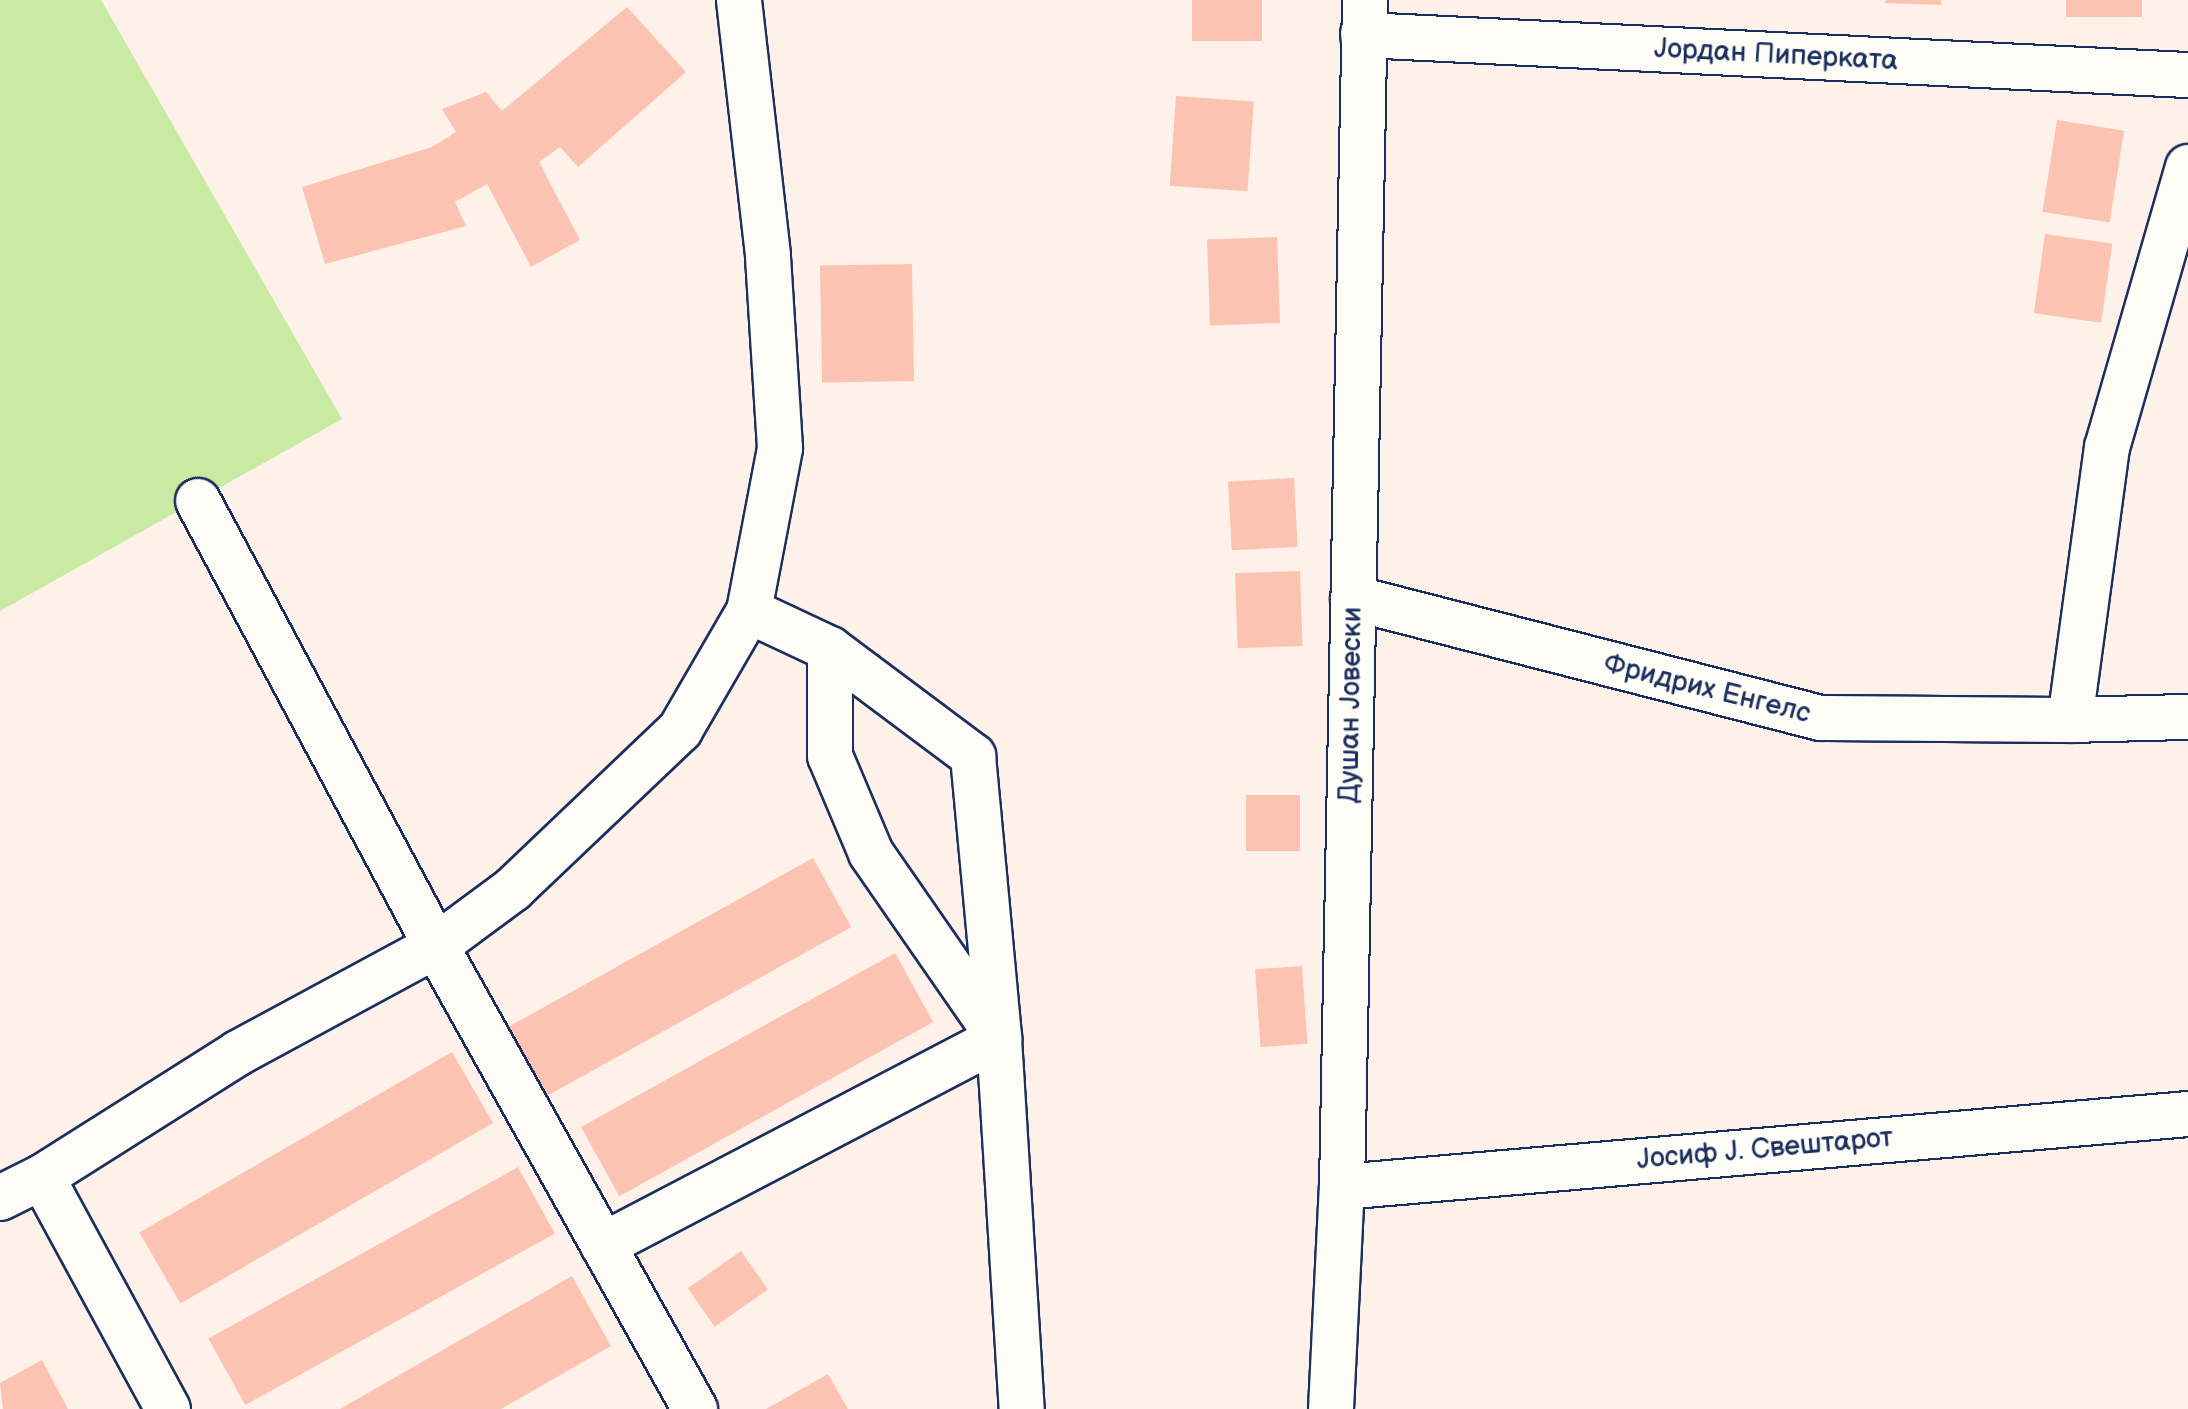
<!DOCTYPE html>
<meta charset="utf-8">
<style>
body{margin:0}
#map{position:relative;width:2188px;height:1409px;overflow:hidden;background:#fdf1e9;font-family:"Balsamiq Sans",sans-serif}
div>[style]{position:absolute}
.green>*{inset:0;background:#c8eaa2}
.building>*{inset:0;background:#fcc3b2;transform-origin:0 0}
.roads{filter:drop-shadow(2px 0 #1b2f5e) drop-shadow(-2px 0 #1b2f5e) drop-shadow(0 2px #1b2f5e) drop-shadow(0 -2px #1b2f5e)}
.minor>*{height:44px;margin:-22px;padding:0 22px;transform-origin:22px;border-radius:22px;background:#fdfcf7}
span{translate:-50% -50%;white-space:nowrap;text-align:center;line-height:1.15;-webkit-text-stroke:7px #fdfcf7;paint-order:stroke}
.street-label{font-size:28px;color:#1b2f5e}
</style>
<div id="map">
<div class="green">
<div style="clip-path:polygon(0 0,101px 0,342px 419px,0 611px)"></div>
</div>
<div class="building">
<div style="left:1192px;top:0;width:70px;height:41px"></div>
<div style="clip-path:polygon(1886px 0,1941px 0,1941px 5px,1885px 3px)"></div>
<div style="left:2066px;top:0;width:76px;height:17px"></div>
<div style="clip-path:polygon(627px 7px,686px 72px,578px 167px,560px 147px,539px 162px,580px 240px,531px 267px,487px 184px,455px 202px,466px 226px,325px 264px,302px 187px,432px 147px,456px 132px,442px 109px,486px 92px,502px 111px)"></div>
<div style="left:1176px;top:96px;width:78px;height:90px;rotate:4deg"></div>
<div style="left:2057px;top:120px;width:68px;height:93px;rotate:9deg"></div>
<div style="left:2045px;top:234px;width:68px;height:80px;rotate:8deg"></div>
<div style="left:1277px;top:237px;width:86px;height:70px;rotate:88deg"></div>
<div style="left:912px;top:264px;width:117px;height:92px;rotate:89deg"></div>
<div style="left:1294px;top:478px;width:69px;height:66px;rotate:87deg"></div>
<div style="left:1300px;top:571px;width:75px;height:65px;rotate:88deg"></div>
<div style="left:1246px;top:795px;width:54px;height:56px"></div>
<div style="left:813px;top:858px;width:79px;height:355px;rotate:61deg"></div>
<div style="left:895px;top:953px;width:79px;height:359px;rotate:61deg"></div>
<div style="left:1302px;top:966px;width:78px;height:47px;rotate:86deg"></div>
<div style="left:452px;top:1052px;width:82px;height:361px;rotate:60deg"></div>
<div style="left:518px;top:1167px;width:76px;height:354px;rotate:61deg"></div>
<div style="left:741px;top:1251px;width:47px;height:65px;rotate:55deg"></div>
<div style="clip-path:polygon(572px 1276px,611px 1346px,501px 1409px,340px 1409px)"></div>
<div style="clip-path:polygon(42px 1360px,68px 1409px,3px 1409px,0 1383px)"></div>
<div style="clip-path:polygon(828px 1374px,848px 1409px,766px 1409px)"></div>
</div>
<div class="roads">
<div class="minor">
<div style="left:1363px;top:35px;width:826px;rotate:2.78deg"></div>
<div style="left:2188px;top:167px;width:291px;rotate:106.1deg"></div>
<div style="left:2107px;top:447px;width:275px;rotate:97.7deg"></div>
<div style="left:2070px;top:720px;width:118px;rotate:-1.5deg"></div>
<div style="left:198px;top:501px;width:505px;rotate:61.86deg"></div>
<div style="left:436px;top:946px;width:531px;rotate:60.78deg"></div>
<div style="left:1353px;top:598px;width:482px;rotate:14.4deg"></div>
<div style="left:1820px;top:718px;width:250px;rotate:0.5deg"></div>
<div style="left:749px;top:611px;width:89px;rotate:25.1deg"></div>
<div style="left:830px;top:649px;width:179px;rotate:36.8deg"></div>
<div style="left:973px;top:756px;width:283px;rotate:84.7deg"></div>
<div style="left:999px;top:1038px;width:372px;rotate:86.5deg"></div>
<div style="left:42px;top:1177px;width:264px;rotate:61.5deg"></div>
<div style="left:1342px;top:1187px;width:849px;rotate:-4.93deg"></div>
<div style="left:0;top:1198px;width:47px;rotate:-26.6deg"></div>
<div style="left:42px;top:1177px;width:232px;rotate:-32.3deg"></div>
<div style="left:238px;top:1053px;width:225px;rotate:-28.4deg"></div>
<div style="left:436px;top:946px;width:96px;rotate:-36.5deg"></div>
<div style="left:513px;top:889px;width:231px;rotate:-43.6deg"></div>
<div style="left:680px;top:730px;width:138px;rotate:-59.9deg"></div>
<div style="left:749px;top:611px;width:166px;rotate:-79.2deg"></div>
<div style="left:780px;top:448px;width:193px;rotate:-93.6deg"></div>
<div style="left:768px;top:255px;width:257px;rotate:-96.5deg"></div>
<div style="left:603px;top:1245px;width:447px;rotate:-27.6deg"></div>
<div style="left:999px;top:1038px;width:225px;rotate:-124.7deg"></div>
<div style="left:871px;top:853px;width:105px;rotate:-112.9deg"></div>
<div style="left:830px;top:756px;width:107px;rotate:-90deg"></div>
<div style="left:1331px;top:1409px;width:222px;rotate:-87.2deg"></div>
<div style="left:1342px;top:1187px;width:1187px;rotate:-88.89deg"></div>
</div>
</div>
<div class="street-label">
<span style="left:1776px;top:55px;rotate:3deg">Јордан Пиперката</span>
<span style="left:1707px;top:689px;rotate:14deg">Фридрих Енгелс</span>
<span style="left:1351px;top:705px;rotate:-89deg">Душан Јовески</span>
<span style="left:1765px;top:1149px;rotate:-5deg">Јосиф Ј. Свештарот</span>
</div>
</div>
